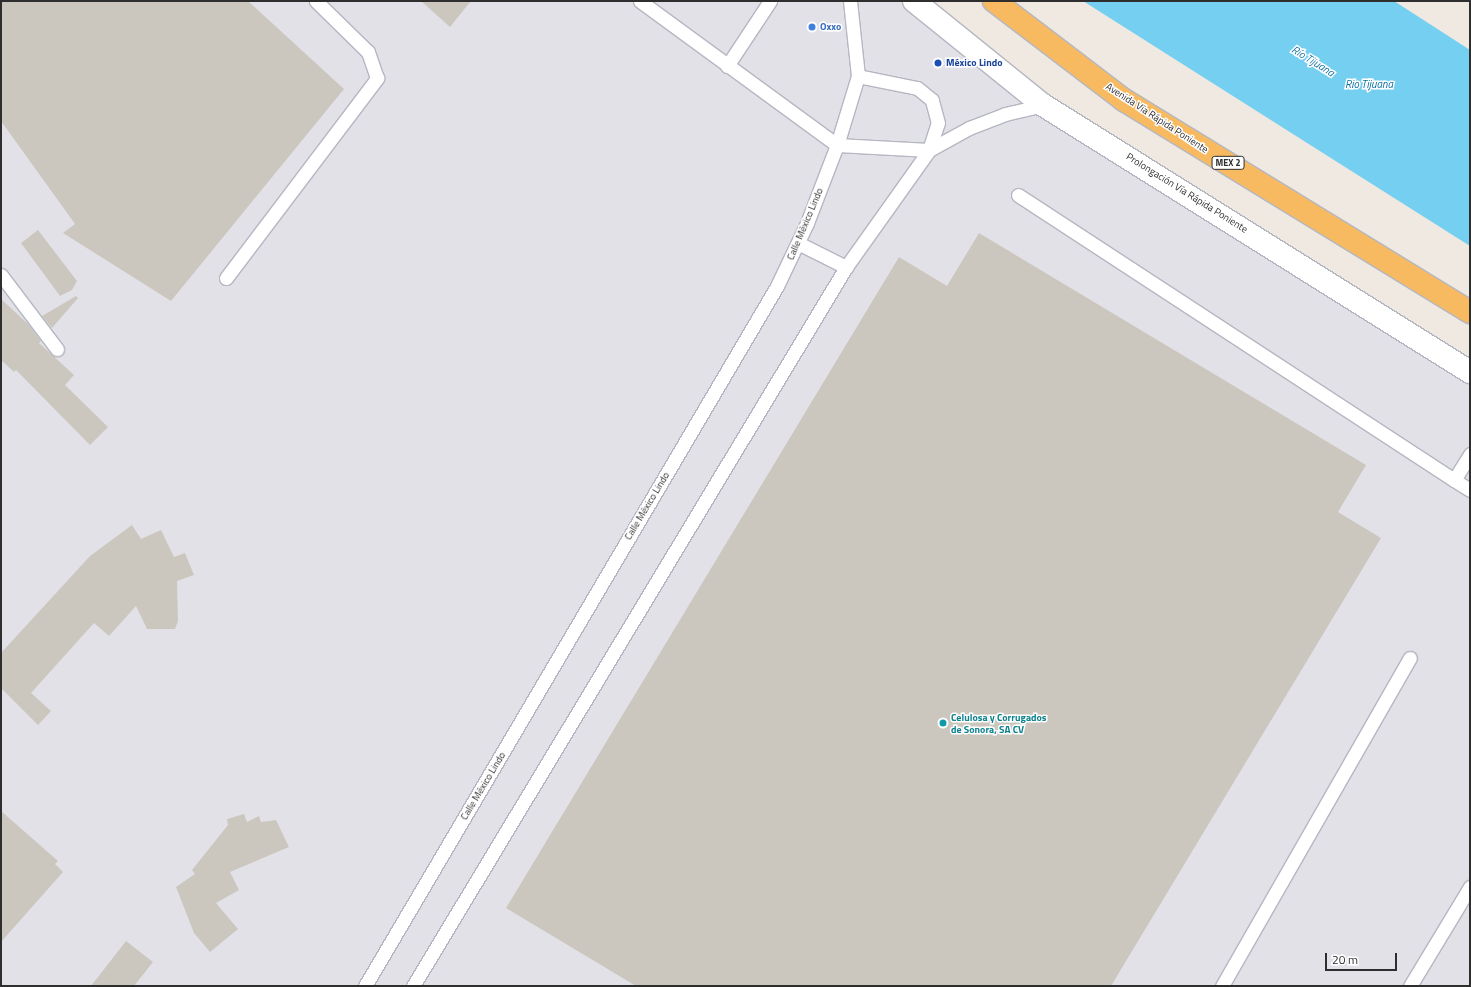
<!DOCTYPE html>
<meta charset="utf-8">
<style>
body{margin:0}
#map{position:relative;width:1471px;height:987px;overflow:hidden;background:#efe9e1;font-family:"Titillium Web",sans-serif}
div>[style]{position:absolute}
.industrial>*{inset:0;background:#e3e1e8}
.water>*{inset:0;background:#75cff0}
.building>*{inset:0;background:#cbc7bf}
.roads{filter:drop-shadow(1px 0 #b4b7c1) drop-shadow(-1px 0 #b4b7c1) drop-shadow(0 1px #b4b7c1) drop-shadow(0 -1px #b4b7c1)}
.service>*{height:13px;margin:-6.5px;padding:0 6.5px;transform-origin:6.5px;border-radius:6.5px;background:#fff}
.secondary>*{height:22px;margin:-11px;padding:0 11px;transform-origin:11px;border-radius:11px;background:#fff}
.trunk>*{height:22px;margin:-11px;padding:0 11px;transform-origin:11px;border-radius:11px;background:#f8ba60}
.dots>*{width:11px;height:11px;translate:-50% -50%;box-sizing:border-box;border:2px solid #fff;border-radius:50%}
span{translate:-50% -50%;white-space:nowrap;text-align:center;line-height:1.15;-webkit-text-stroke:3px #fff;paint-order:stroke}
.shield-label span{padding:1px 3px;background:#fff;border:1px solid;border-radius:3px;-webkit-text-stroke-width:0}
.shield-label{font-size:9px;color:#2e2e2e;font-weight:700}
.shop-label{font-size:10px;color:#366cbe;font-weight:700}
.left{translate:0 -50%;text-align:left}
.transit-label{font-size:10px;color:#164399;font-weight:700}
.street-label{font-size:10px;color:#2e2e2e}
.culture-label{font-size:10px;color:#0d838f;font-weight:700}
.water-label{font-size:11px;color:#0d6fa3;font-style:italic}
.frame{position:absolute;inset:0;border:2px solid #2e2e2e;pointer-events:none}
.scale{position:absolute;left:1325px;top:953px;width:72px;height:18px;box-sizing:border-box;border:2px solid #2e2e2e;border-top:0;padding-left:5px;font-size:12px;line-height:14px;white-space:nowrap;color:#2e2e2e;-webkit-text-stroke:3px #fff;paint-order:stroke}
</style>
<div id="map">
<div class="industrial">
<div style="clip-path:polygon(1px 1px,907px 1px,1470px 382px,1470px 986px,1px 986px)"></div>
</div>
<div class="water">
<div style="clip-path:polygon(1083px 1px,1394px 1px,1470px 50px,1470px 246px)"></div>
</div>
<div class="building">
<div style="clip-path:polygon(1px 1px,248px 1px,344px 89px,171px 301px,63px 233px,75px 224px,1px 121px)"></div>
<div style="clip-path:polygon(421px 1px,471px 1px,450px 27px)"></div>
<div style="clip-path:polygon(38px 230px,77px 281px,72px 290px,60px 296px,21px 243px)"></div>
<div style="clip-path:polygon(979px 233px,1366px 465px,1338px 512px,1381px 538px,1111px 986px,636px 986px,506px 908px,899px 257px,947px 286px)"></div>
<div style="clip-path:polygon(76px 296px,78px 298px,52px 328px,42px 316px)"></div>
<div style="clip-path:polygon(1px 299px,28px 324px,41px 341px,39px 343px,74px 375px,65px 385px,108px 427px,90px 445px,16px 370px,14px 372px,1px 360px)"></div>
<div style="clip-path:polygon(132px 525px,141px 539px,161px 530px,174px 557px,185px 553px,194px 575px,177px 581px,178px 621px,175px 629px,147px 629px,136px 606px,109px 636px,94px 623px,31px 693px,51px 711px,38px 725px,1px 688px,1px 653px,90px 556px)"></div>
<div style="clip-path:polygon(1px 811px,58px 861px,55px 864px,63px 872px,1px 942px)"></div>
<div style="clip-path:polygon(244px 814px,247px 822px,259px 816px,261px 822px,276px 820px,289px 847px,230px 872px,239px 890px,216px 903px,238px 929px,210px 952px,194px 933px,176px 887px,195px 874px,192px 870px,228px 825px,227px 819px)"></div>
<div style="clip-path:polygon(126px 941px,153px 962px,134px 986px,91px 986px)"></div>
</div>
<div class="roads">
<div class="service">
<div style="left:640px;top:1px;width:244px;rotate:36.2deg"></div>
<div style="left:837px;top:145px;width:92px;rotate:3.1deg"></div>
<div style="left:929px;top:150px;width:28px;rotate:-72deg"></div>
<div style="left:938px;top:123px;width:24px;rotate:-105deg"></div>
<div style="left:932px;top:100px;width:19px;rotate:-141deg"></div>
<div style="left:917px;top:88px;width:60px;rotate:-168.5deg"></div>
<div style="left:727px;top:66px;width:78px;rotate:-56.5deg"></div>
<div style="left:1018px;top:195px;width:521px;rotate:33.17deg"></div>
<div style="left:1454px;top:480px;width:31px;rotate:-58deg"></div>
<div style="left:798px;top:243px;width:54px;rotate:26.6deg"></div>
<div style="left:1px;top:275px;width:93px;rotate:52.9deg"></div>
<div style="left:226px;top:278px;width:251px;rotate:-52.9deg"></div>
<div style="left:377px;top:78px;width:28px;rotate:-109deg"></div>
<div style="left:368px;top:52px;width:73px;rotate:-135.6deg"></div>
<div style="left:1454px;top:480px;width:19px;rotate:32deg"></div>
<div style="left:365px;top:986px;width:812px;rotate:-59.52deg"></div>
<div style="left:777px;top:286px;width:70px;rotate:-64.5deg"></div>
<div style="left:807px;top:223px;width:84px;rotate:-69deg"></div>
<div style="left:837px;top:145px;width:72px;rotate:-73.1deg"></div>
<div style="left:858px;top:76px;width:75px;rotate:-96.1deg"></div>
<div style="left:413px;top:986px;width:839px;rotate:-58.94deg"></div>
<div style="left:846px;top:267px;width:143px;rotate:-54.6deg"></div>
<div style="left:929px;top:150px;width:46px;rotate:-28.8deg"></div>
<div style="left:969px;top:128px;width:39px;rotate:-21deg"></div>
<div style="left:1005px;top:114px;width:39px;rotate:-13deg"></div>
<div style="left:1222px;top:986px;width:378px;rotate:-60.2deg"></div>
<div style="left:1410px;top:986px;width:116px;rotate:-58.8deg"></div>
</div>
<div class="secondary">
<div style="left:914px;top:1px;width:166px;rotate:38.9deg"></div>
<div style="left:1043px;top:105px;width:504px;rotate:32.02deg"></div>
</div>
<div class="trunk">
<div style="left:994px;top:1px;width:163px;rotate:37.3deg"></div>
<div style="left:1124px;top:100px;width:406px;rotate:31.5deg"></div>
</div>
</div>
<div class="dots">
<div style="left:812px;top:27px;background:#3f7fe0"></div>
<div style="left:938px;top:63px;background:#1a4fb4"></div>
<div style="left:943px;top:723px;background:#0f9aa8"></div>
</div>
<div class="shield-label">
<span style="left:1228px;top:163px">MEX 2</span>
</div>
<div class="shop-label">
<span class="left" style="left:820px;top:27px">Oxxo</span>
</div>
<div class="transit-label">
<span class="left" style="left:946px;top:63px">México Lindo</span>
</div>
<div class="street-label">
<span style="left:1157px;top:118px;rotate:33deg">Avenida Vía Rápida Poniente</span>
<span style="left:1187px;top:193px;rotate:32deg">Prolongación Vía Rápida Poniente</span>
<span style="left:805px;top:224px;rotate:-67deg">Calle México Lindo</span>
<span style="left:647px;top:506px;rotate:-59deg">Calle México Lindo</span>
<span style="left:483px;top:786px;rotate:-59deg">Calle México Lindo</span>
</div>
<div class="culture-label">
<span class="left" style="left:951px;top:723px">Celulosa y Corrugados<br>de Sonora, SA CV</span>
</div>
<div class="water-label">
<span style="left:1313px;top:61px;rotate:32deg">Río Tijuana</span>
<span style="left:1369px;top:84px">Rio Tijuana</span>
</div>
<div class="frame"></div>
<div class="scale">20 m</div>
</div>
